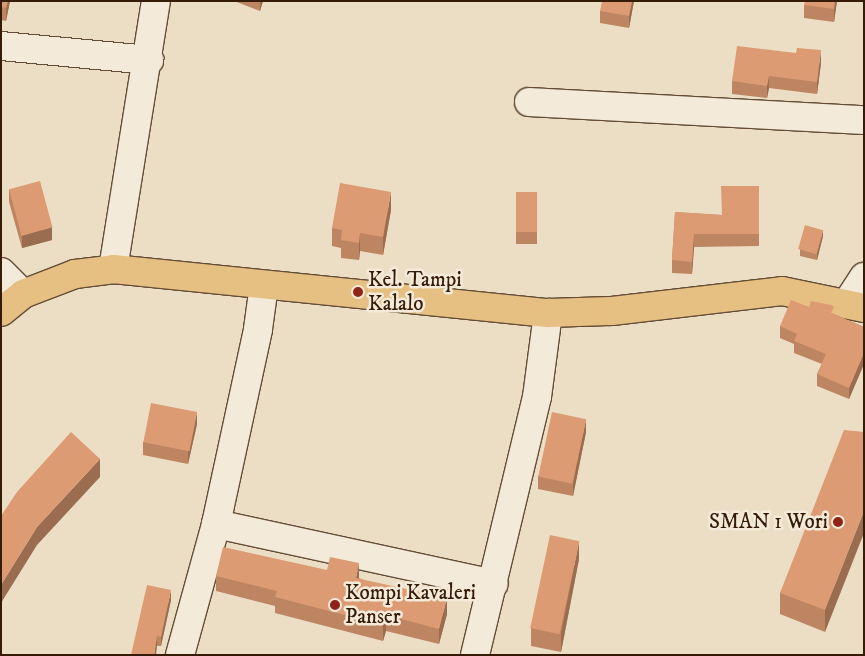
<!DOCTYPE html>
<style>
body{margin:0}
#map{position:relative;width:865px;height:656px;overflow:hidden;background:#ecdec5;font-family:"IM FELL DW Pica",serif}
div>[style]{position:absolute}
.roads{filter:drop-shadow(1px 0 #644c36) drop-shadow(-1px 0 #644c36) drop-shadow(0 1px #644c36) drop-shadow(0 -1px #644c36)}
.minor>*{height:28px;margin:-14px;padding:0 14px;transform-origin:14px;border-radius:14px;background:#f3ead9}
.highway>*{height:28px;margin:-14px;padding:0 14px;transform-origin:14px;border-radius:14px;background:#e6bf82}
.wall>*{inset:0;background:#bd8562;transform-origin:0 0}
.shaded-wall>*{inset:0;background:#9a6c50}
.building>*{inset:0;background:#dc9b72;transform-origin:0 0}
.dots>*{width:14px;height:14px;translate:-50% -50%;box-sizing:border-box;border:2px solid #f3ead9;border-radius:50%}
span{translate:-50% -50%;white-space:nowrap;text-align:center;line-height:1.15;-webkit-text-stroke:5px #f3ead9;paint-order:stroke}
.poi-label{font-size:21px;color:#361b06}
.left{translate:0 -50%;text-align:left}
.right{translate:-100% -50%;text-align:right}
.frame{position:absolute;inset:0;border:2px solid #361b06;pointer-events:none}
</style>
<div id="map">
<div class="roads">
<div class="minor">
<div style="left:1px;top:46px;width:149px;rotate:5.4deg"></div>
<div style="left:529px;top:102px;width:335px;rotate:3.1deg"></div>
<div style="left:113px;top:269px;width:271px;rotate:-80.9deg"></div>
<div style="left:1px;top:272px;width:31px;rotate:45deg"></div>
<div style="left:847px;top:303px;width:31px;rotate:-57deg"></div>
<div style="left:216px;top:524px;width:284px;rotate:12.2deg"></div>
<div style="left:180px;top:655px;width:136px;rotate:-74.6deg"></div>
<div style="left:216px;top:524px;width:199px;rotate:-77.8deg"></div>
<div style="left:258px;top:329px;width:44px;rotate:-82.2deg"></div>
<div style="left:475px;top:655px;width:265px;rotate:-76.5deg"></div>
<div style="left:537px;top:397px;width:85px;rotate:-82.5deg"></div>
</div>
<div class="highway">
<div style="left:1px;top:312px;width:28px;rotate:-39deg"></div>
<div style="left:23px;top:294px;width:56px;rotate:-21deg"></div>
<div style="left:75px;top:274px;width:38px;rotate:-7deg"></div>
<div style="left:113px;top:269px;width:437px;rotate:5.8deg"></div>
<div style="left:548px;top:313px;width:64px;rotate:-1.8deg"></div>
<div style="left:612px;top:311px;width:171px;rotate:-6.7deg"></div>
<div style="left:782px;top:291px;width:84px;rotate:11.7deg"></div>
</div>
</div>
<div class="wall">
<div style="clip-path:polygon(1px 1px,10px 1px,6px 21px,1px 20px)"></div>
<div style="clip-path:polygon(234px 1px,263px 1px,260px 11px)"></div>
<div style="clip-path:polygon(634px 1px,629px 28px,600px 23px,600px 11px)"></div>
<div style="clip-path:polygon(837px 1px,834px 22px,804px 18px,804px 5px)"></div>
<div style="clip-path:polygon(821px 63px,817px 94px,769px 88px,767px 98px,732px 94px,732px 81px)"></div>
<div style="clip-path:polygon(759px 186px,759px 246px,694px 247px,692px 274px,672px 273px,672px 260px,675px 212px,722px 215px)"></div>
<div style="clip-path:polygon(9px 189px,52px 240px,22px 248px,9px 202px)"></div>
<div style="left:516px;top:192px;width:21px;height:52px"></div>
<div style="clip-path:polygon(391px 210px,383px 255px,360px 251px,359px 260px,341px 258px,341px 248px,332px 246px,332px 228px)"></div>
<div style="clip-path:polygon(823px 236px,817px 260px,800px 256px,800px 249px)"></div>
<div style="clip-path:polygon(809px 307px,834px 314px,864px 327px,864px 364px,849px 399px,817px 386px,817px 374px,822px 364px,794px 353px,794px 344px,780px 338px,780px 326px)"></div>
<div style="clip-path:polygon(197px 424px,188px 464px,143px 455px,143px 442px)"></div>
<div style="clip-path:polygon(586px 432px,573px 496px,538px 489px,538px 476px)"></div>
<div style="clip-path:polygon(864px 432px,825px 632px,780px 614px,780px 593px)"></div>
<div style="clip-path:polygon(579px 559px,561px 652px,531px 646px,531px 628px)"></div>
<div style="clip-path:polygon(216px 576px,359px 578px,447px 614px,439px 644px,386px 631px,383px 641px,275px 613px,275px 606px,216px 591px)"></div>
<div style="clip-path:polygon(171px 600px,161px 646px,157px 646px,131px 655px)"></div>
</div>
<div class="shaded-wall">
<div style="clip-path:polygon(8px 1px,10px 1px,6px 21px,6px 8px)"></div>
<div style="clip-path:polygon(260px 1px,263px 1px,260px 11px)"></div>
<div style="clip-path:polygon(632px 1px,634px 1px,629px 28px,629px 16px)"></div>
<div style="clip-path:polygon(835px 1px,837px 1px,834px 22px,834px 9px)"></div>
<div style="clip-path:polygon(821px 50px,821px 63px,817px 94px,817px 82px)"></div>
<div style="clip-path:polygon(769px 76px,769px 88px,767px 98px,767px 86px)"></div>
<div style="clip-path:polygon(391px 192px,391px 210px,383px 255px,383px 237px)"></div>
<div style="clip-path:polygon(52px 227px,52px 240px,22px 248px,22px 236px)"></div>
<div style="clip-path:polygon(823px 230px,823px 236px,817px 260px,817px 253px)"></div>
<div style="clip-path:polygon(360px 233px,360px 251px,359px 260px,359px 243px)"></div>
<div style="clip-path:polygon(694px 234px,694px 247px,692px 274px,692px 262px)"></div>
<div style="clip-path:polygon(864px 353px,864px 364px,849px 399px,849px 388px)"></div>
<div style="clip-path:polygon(197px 412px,197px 424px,188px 464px,188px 451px)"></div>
<div style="clip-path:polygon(586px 419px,586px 432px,573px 496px,573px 483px)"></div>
<div style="clip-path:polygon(100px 459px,100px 477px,37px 545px,1px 603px,1px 585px,37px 527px)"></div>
<div style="clip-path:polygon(864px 511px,864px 533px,825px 632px,825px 610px)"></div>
<div style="clip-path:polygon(579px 541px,579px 559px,561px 652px,561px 634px)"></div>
<div style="clip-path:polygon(359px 563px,359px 578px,356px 578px)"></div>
<div style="clip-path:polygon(171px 590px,171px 600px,161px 646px,161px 637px)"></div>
<div style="clip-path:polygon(447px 598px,447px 614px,439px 644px,439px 629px)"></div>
<div style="clip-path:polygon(386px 615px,386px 631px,383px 641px,383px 625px)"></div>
<div style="clip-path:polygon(157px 636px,157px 646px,156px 655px,154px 655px)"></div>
</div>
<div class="building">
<div style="clip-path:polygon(1px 1px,8px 1px,6px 8px,1px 7px)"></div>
<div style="clip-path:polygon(602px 1px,632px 1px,629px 16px,600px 11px)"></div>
<div style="clip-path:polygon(805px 1px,835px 1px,834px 9px,804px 5px)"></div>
<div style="clip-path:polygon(737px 46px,796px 53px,797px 48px,821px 50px,817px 82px,769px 76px,767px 86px,732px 81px)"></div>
<div style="left:40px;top:181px;width:48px;height:32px;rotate:75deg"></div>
<div style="clip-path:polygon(340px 183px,391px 192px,383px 237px,360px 233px,359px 243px,341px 240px,342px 230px,332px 228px)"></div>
<div style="clip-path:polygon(721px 186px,759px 186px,759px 234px,694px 234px,692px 262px,672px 260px,675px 212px,722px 215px)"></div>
<div style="left:516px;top:192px;width:21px;height:40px"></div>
<div style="left:805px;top:225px;width:19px;height:25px;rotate:16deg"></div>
<div style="clip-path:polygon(791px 300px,809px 307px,811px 301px,831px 305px,834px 307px,831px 313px,864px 327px,864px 353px,849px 388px,817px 374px,826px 354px,794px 341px,797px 334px,780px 326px)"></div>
<div style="left:151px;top:403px;width:47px;height:40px;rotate:11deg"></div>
<div style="left:552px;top:412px;width:35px;height:66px;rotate:12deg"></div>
<div style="clip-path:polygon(844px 430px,864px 432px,864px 511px,825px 610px,780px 593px)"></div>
<div style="clip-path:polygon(71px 432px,100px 459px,37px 527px,1px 585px,1px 516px,17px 492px)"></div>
<div style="left:550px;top:535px;width:30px;height:95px;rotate:12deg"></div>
<div style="clip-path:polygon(223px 547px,327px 570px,330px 557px,359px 563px,356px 578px,447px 598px,439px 629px,386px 615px,383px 625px,275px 597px,277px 591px,216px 576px)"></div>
<div style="clip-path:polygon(147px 585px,171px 590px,161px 637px,157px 636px,154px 655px,131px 655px)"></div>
</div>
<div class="dots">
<div style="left:358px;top:292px;background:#8f2418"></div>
<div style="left:838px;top:522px;background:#8f2418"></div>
<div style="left:335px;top:605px;background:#8f2418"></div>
</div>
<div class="poi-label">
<span class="left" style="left:368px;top:292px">Kel. Tampi<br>Kalalo</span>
<span class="right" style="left:828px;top:522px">SMAN 1 Wori</span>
<span class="left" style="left:345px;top:605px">Kompi Kavaleri<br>Panser</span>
</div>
<div class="frame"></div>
</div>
